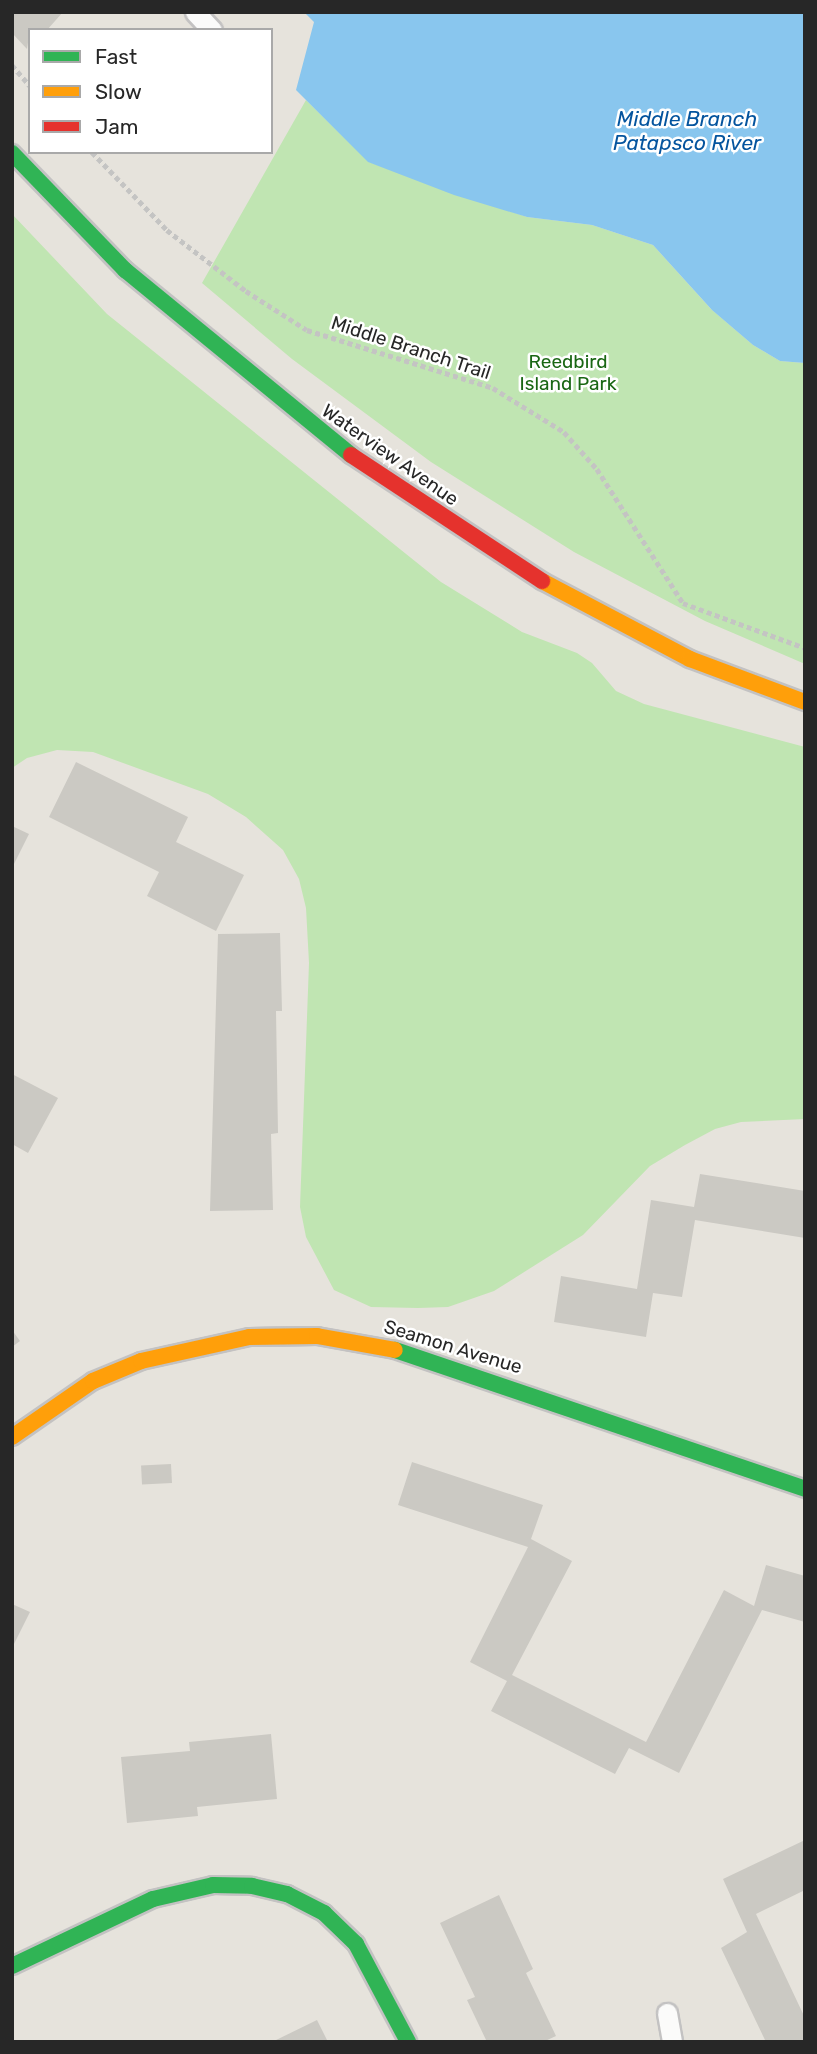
<!DOCTYPE html>
<style>
body{margin:0}
#map{position:relative;width:817px;height:2054px;overflow:hidden;background:#e6e3dc;font-family:Rubik,sans-serif}
div>[style]{position:absolute}
.green>*{inset:0;background:#c0e5b2}
.water>*{inset:0;background:#89c6ee}
.building>*{inset:0;background:#cbc9c3;transform-origin:0 0}
.path>*{height:4.5px;margin-top:-2.25px;transform-origin:0;background:repeating-linear-gradient(90deg,#c4c4c3 0 5px,transparent 0 8.5px)}
.roads{filter:drop-shadow(2px 0 #c3c2c2) drop-shadow(-2px 0 #c3c2c2) drop-shadow(0 2px #c3c2c2) drop-shadow(0 -2px #c3c2c2)}
.lane>*{height:19px;margin:-9.5px;padding:0 9.5px;transform-origin:9.5px;border-radius:9.5px;background:#fbfbfa}
.fast>*{height:16px;margin:-8px;padding:0 8px;transform-origin:8px;border-radius:8px;background:#30b455}
.slow>*{height:16px;margin:-8px;padding:0 8px;transform-origin:8px;border-radius:8px;background:#ff9f0a}
.jam>*{height:16px;margin:-8px;padding:0 8px;transform-origin:8px;border-radius:8px;background:#e5322d}
span{translate:-50% -50%;white-space:nowrap;text-align:center;line-height:1.15;-webkit-text-stroke:5px #fff;paint-order:stroke}
.street-label{font-size:19px;color:#272727}
.park-label{font-size:19px;color:#1a6714}
.water-label{font-size:21px;color:#04549e;font-style:italic}
.frame{position:absolute;inset:0;border:14px solid #272727;pointer-events:none}
.legend{position:absolute;left:28px;top:28px;width:245px;height:126px;box-sizing:border-box;background:#fff;border:2px solid #a9a9a9;margin:0;padding:9px 12px;list-style:none;font-size:21px;color:#272727}
.legend li{display:flex;align-items:center;gap:14px;height:35px}
.legend b{width:35px;border:2px solid #a9a9a9}
</style>
<div id="map">
<div class="green">
<div style="clip-path:polygon(306px 100px,369px 162px,527px 217px,592px 225px,653px 245px,711px 309px,753px 345px,780px 361px,805px 363px,805px 664px,705px 621px,574px 552px,431px 462px,292px 359px,202px 283px)"></div>
<div style="clip-path:polygon(12px 214px,107px 314px,441px 582px,522px 632px,577px 653px,592px 663px,616px 691px,644px 704px,805px 747px,805px 1119px,741px 1122px,715px 1129px,685px 1145px,650px 1166px,583px 1235px,494px 1291px,448px 1307px,418px 1308px,371px 1307px,334px 1290px,306px 1237px,300px 1207px,309px 963px,306px 908px,299px 879px,283px 850px,246px 817px,208px 794px,93px 752px,57px 750px,27px 758px,12px 768px)"></div>
</div>
<div class="water">
<div style="clip-path:polygon(304px 12px,805px 12px,805px 363px,780px 361px,753px 345px,712px 310px,653px 245px,592px 225px,527px 217px,454px 195px,368px 162px,296px 90px,314px 22px)"></div>
</div>
<div class="building">
<div style="clip-path:polygon(12px 12px,63px 12px,47px 30px,30px 30px,27px 49px,12px 33px)"></div>
<div style="clip-path:polygon(76px 762px,188px 817px,176px 842px,244px 875px,216px 931px,147px 896px,159px 872px,49px 817px)"></div>
<div style="clip-path:polygon(12px 826px,29px 834px,12px 868px)"></div>
<div style="clip-path:polygon(280px 933px,282px 1011px,276px 1011px,278px 1133px,271px 1134px,273px 1210px,210px 1211px,218px 934px)"></div>
<div style="clip-path:polygon(12px 1074px,58px 1098px,28px 1153px,12px 1144px)"></div>
<div style="clip-path:polygon(700px 1174px,805px 1191px,805px 1238px,695px 1220px,682px 1297px,653px 1293px,646px 1337px,554px 1322px,561px 1276px,637px 1289px,651px 1200px,694px 1207px)"></div>
<div style="clip-path:polygon(12px 1330px,20px 1341px,12px 1347px)"></div>
<div style="clip-path:polygon(412px 1462px,543px 1505px,531px 1539px,572px 1561px,512px 1675px,646px 1742px,724px 1590px,754px 1606px,766px 1565px,805px 1576px,805px 1622px,762px 1610px,679px 1773px,629px 1748px,615px 1774px,491px 1711px,507px 1681px,470px 1662px,528px 1547px,398px 1505px)"></div>
<div style="left:171px;top:1464px;width:19px;height:30px;rotate:87deg"></div>
<div style="clip-path:polygon(12px 1604px,30px 1612px,12px 1648px)"></div>
<div style="clip-path:polygon(271px 1734px,277px 1799px,197px 1807px,198px 1816px,127px 1823px,121px 1757px,190px 1751px,189px 1742px)"></div>
<div style="clip-path:polygon(805px 1840px,805px 1890px,756px 1914px,805px 2018px,805px 2042px,761px 2042px,765px 2040px,721px 1948px,747px 1932px,723px 1879px)"></div>
<div style="clip-path:polygon(499px 1895px,533px 1969px,526px 1973px,556px 2036px,543px 2042px,487px 2042px,467px 2000px,475px 1997px,440px 1923px)"></div>
<div style="clip-path:polygon(317px 2020px,328px 2042px,272px 2042px)"></div>
</div>
<div class="path">
<div style="left:12px;top:65px;width:28px;rotate:49deg"></div>
<div style="left:92px;top:152px;width:108px;rotate:46.1deg"></div>
<div style="left:167px;top:230px;width:100px;rotate:37.7deg"></div>
<div style="left:246px;top:291px;width:72px;rotate:32.6deg"></div>
<div style="left:307px;top:330px;width:195px;rotate:17.3deg"></div>
<div style="left:493px;top:388px;width:84px;rotate:31.8deg"></div>
<div style="left:564px;top:432px;width:50px;rotate:48.3deg"></div>
<div style="left:597px;top:469px;width:159px;rotate:57.3deg"></div>
<div style="left:683px;top:603px;width:130px;rotate:20.2deg"></div>
</div>
<div class="roads">
<div class="lane">
<div style="left:195px;top:12px;width:25px;rotate:47deg"></div>
<div style="left:667px;top:2013px;width:29px;rotate:80deg"></div>
</div>
<div class="fast">
<div style="left:12px;top:153px;width:163px;rotate:46deg"></div>
<div style="left:125px;top:270px;width:292px;rotate:39.3deg"></div>
<div style="left:395px;top:1350px;width:433px;rotate:18.7deg"></div>
<div style="left:12px;top:1966px;width:156px;rotate:-25.4deg"></div>
<div style="left:153px;top:1899px;width:62px;rotate:-13.1deg"></div>
<div style="left:213px;top:1885px;width:39px;rotate:1deg"></div>
<div style="left:252px;top:1886px;width:36px;rotate:13deg"></div>
<div style="left:287px;top:1894px;width:42px;rotate:27.2deg"></div>
<div style="left:324px;top:1913px;width:45px;rotate:44.1deg"></div>
<div style="left:356px;top:1944px;width:111px;rotate:62deg"></div>
</div>
<div class="slow">
<div style="left:542px;top:581px;width:167px;rotate:27.8deg"></div>
<div style="left:690px;top:659px;width:123px;rotate:20.5deg"></div>
<div style="left:12px;top:1437px;width:98px;rotate:-34.7deg"></div>
<div style="left:93px;top:1381px;width:52px;rotate:-22.6deg"></div>
<div style="left:141px;top:1361px;width:111px;rotate:-12.5deg"></div>
<div style="left:249px;top:1337px;width:68px;rotate:-0.8deg"></div>
<div style="left:317px;top:1336px;width:79px;rotate:10.2deg"></div>
</div>
<div class="jam">
<div style="left:351px;top:455px;width:229px;rotate:33.4deg"></div>
</div>
</div>
<div class="street-label">
<span style="left:411px;top:348px;rotate:18deg">Middle Branch Trail</span>
<span style="left:390px;top:455px;rotate:35deg">Waterview Avenue</span>
<span style="left:453px;top:1347px;rotate:17deg">Seamon Avenue</span>
</div>
<div class="park-label">
<span style="left:568px;top:373px">Reedbird<br>Island Park</span>
</div>
<div class="water-label">
<span style="left:687px;top:131px">Middle Branch<br>Patapsco River</span>
</div>
<div class="frame"></div>
<ul class="legend">
<li><b style="height:9px;background:#30b455"></b>Fast</li>
<li><b style="height:9px;background:#ff9f0a"></b>Slow</li>
<li><b style="height:9px;background:#e5322d"></b>Jam</li>
</ul>
</div>
